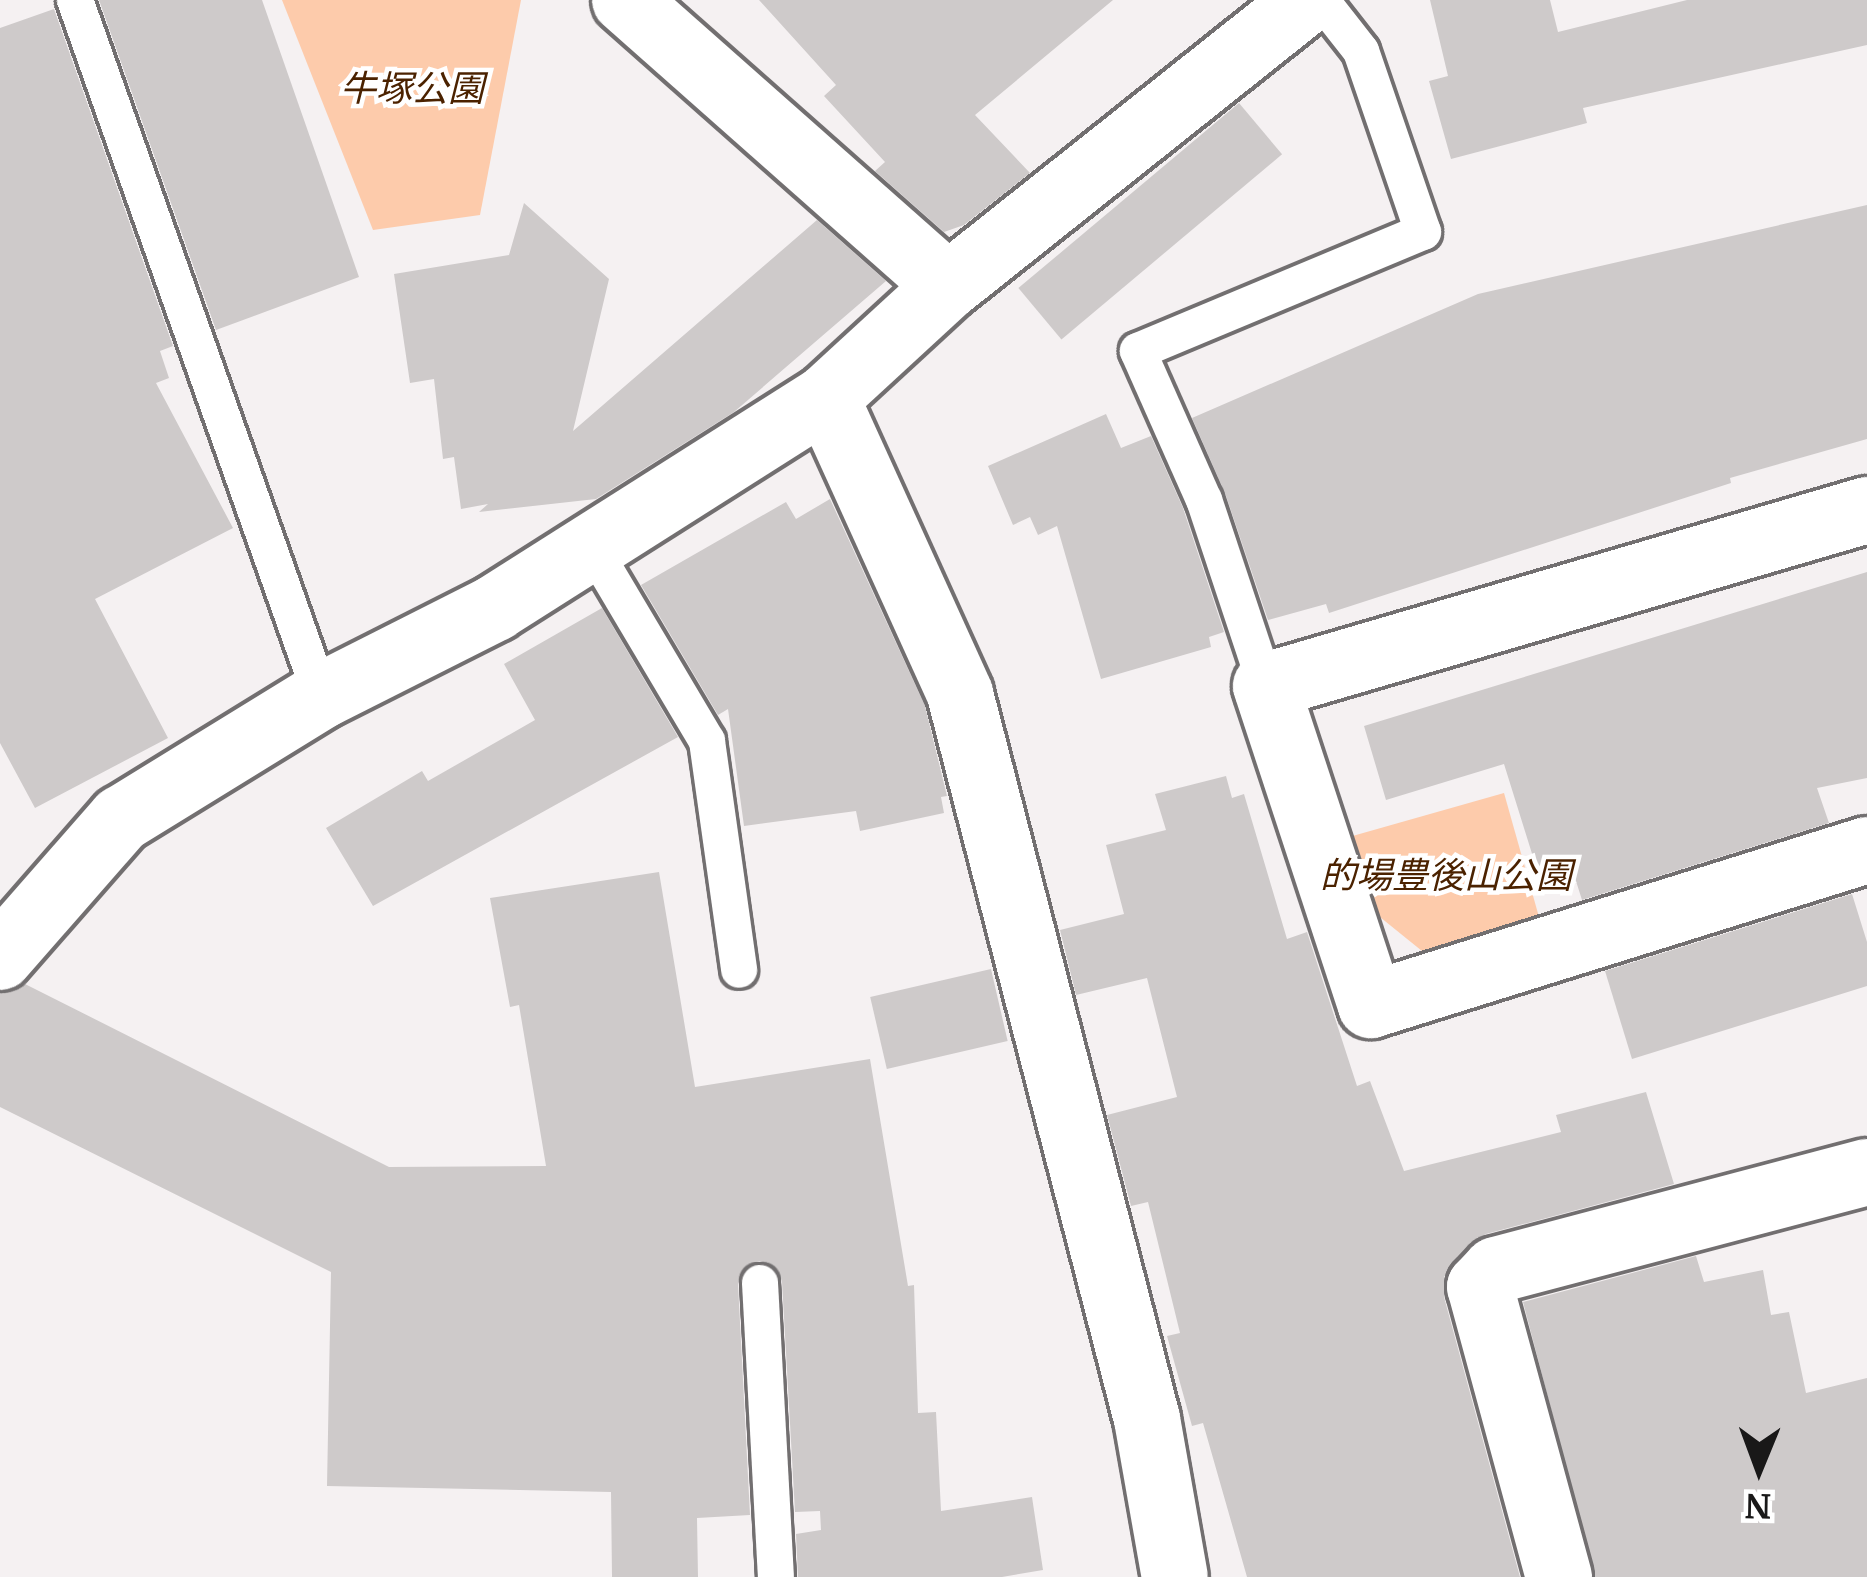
<!DOCTYPE html>
<meta charset="utf-8">
<style>
body{margin:0}
#map{position:relative;width:1867px;height:1577px;overflow:hidden;background:#f5f1f2;font-family:Merriweather,"Noto Sans JP",serif}
div>[style]{position:absolute}
.green>*{inset:0;background:#fdcbab}
.building>*{inset:0;background:#cecaca;transform-origin:0 0}
.roads{filter:drop-shadow(3px 0 #726f70) drop-shadow(-3px 0 #726f70) drop-shadow(0 3px #726f70) drop-shadow(0 -3px #726f70)}
.lane>*{height:36px;margin:-18px;padding:0 18px;transform-origin:18px;border-radius:18px;background:#fff}
.street>*{height:66px;margin:-33px;padding:0 33px;transform-origin:33px;border-radius:33px;background:#fff}
span{translate:-50% -50%;white-space:nowrap;text-align:center;line-height:1.15;-webkit-text-stroke:9px #fff;paint-order:stroke}
.park-label{font-size:36px;color:#4b2200;font-style:italic}
.north{position:absolute;left:1699px;top:1409px;width:120px;height:120px;-webkit-text-stroke:9px #fff;paint-order:stroke;rotate:181deg;font-size:33px;font-weight:700;line-height:48px;text-align:center;color:#191818}
.north::after{content:'';display:block;margin:auto;width:42px;height:54px;background:#191818;clip-path:polygon(50% 0,100% 100%,50% 72%,0 100%)}
</style>
<div id="map">
<div class="green">
<div style="clip-path:polygon(282px 0,521px 0,480px 215px,373px 230px)"></div>
<div style="clip-path:polygon(1504px 793px,1539px 917px,1422px 951px,1370px 909px,1349px 837px)"></div>
</div>
<div class="building">
<div style="clip-path:polygon(99px 0,262px 0,359px 277px,216px 330px)"></div>
<div style="clip-path:polygon(759px 0,1113px 0,975px 115px,1030px 173px,964px 225px,944px 232px,875px 171px,885px 162px,824px 96px,836px 85px)"></div>
<div style="clip-path:polygon(1430px 0,1550px 0,1558px 32px,1687px 0,1867px 0,1867px 45px,1583px 108px,1587px 123px,1451px 159px,1429px 81px,1448px 76px)"></div>
<div style="clip-path:polygon(54px 9px,173px 346px,160px 351px,169px 378px,156px 383px,233px 528px,95px 599px,168px 738px,35px 808px,0 743px,0 28px)"></div>
<div style="left:1239px;top:103px;width:67px;height:288px;rotate:50deg"></div>
<div style="clip-path:polygon(524px 203px,609px 279px,573px 431px,817px 220px,886px 281px,734px 412px,596px 499px,479px 512px,488px 504px,461px 509px,454px 457px,443px 459px,434px 379px,410px 383px,394px 274px,509px 255px)"></div>
<div style="clip-path:polygon(1867px 205px,1867px 439px,1730px 478px,1731px 483px,1329px 613px,1326px 604px,1268px 620px,1225px 493px,1192px 418px,1478px 294px)"></div>
<div style="clip-path:polygon(1106px 414px,1121px 448px,1151px 436px,1183px 508px,1224px 632px,1209px 637px,1211px 647px,1101px 679px,1057px 526px,1038px 535px,1030px 517px,1013px 525px,988px 466px)"></div>
<div style="clip-path:polygon(830px 499px,925px 706px,947px 796px,941px 797px,944px 813px,860px 831px,856px 811px,744px 826px,728px 709px,718px 715px,641px 585px,786px 502px,796px 519px)"></div>
<div style="clip-path:polygon(1867px 572px,1867px 778px,1817px 788px,1829px 823px,1582px 900px,1575px 878px,1543px 889px,1504px 764px,1386px 800px,1364px 726px)"></div>
<div style="clip-path:polygon(602px 608px,678px 737px,373px 906px,326px 828px,422px 771px,428px 781px,535px 720px,504px 664px)"></div>
<div style="clip-path:polygon(1226px 776px,1232px 798px,1244px 794px,1287px 939px,1307px 932px,1357px 1086px,1370px 1081px,1404px 1171px,1561px 1132px,1556px 1115px,1646px 1092px,1674px 1184px,1486px 1234px,1469px 1244px,1444px 1277px,1444px 1297px,1520px 1577px,1247px 1577px,1203px 1423px,1192px 1426px,1167px 1336px,1180px 1333px,1148px 1202px,1131px 1206px,1107px 1115px,1177px 1097px,1147px 978px,1076px 995px,1060px 930px,1124px 914px,1106px 845px,1166px 830px,1155px 794px)"></div>
<div style="clip-path:polygon(659px 872px,695px 1087px,870px 1059px,908px 1286px,914px 1285px,918px 1413px,936px 1412px,941px 1511px,1032px 1497px,1043px 1570px,1002px 1577px,798px 1577px,796px 1534px,821px 1530px,820px 1511px,795px 1512px,782px 1282px,778px 1270px,760px 1261px,747px 1265px,738px 1284px,750px 1515px,697px 1518px,698px 1577px,612px 1577px,611px 1492px,327px 1486px,331px 1272px,0 1107px,0 993px,25px 984px,389px 1167px,546px 1166px,519px 1005px,510px 1007px,490px 898px)"></div>
<div style="clip-path:polygon(1852px 894px,1867px 942px,1867px 986px,1632px 1059px,1605px 971px)"></div>
<div style="left:991px;top:969px;width:74px;height:124px;rotate:77deg"></div>
<div style="clip-path:polygon(1696px 1256px,1704px 1282px,1763px 1270px,1771px 1315px,1789px 1312px,1806px 1393px,1867px 1378px,1867px 1577px,1595px 1577px,1523px 1302px)"></div>
</div>
<div class="roads">
<div class="lane">
<div style="left:75px;top:0;width:738px;rotate:70.53deg"></div>
<div style="left:593px;top:549px;width:223px;rotate:59.3deg"></div>
<div style="left:707px;top:741px;width:231px;rotate:82deg"></div>
<div style="left:1266px;top:686px;width:196px;rotate:-108.4deg"></div>
<div style="left:1204px;top:500px;width:163px;rotate:-113.9deg"></div>
<div style="left:1138px;top:351px;width:309px;rotate:-22.7deg"></div>
<div style="left:1423px;top:232px;width:191px;rotate:-108.9deg"></div>
<div style="left:1361px;top:51px;width:65px;rotate:-128.1deg"></div>
<div style="left:760px;top:1283px;width:294px;rotate:86.9deg"></div>
</div>
<div class="street">
<div style="left:625px;top:0;width:431px;rotate:41.5deg"></div>
<div style="left:826px;top:398px;width:325px;rotate:65.6deg"></div>
<div style="left:960px;top:694px;width:749px;rotate:75.54deg"></div>
<div style="left:1147px;top:1419px;width:160px;rotate:80deg"></div>
<div style="left:1867px;top:510px;width:626px;rotate:163.68deg"></div>
<div style="left:1266px;top:686px;width:336px;rotate:71.8deg"></div>
<div style="left:1371px;top:1005px;width:520px;rotate:-17.35deg"></div>
<div style="left:0;top:957px;width:184px;rotate:-48.8deg"></div>
<div style="left:121px;top:819px;width:235px;rotate:-31.6deg"></div>
<div style="left:321px;top:696px;width:195px;rotate:-26.8deg"></div>
<div style="left:495px;top:608px;width:392px;rotate:-32.4deg"></div>
<div style="left:826px;top:398px;width:166px;rotate:-42.6deg"></div>
<div style="left:948px;top:286px;width:460px;rotate:-38.5deg"></div>
<div style="left:1559px;top:1577px;width:301px;rotate:-105.2deg"></div>
<div style="left:1480px;top:1287px;width:23px;rotate:-47deg"></div>
<div style="left:1496px;top:1270px;width:384px;rotate:-14.8deg"></div>
</div>
</div>
<div class="park-label">
<span style="left:412px;top:89px">牛塚公園</span>
<span style="left:1446px;top:876px">的場豊後山公園</span>
</div>
<div class="north">N</div>
</div>
